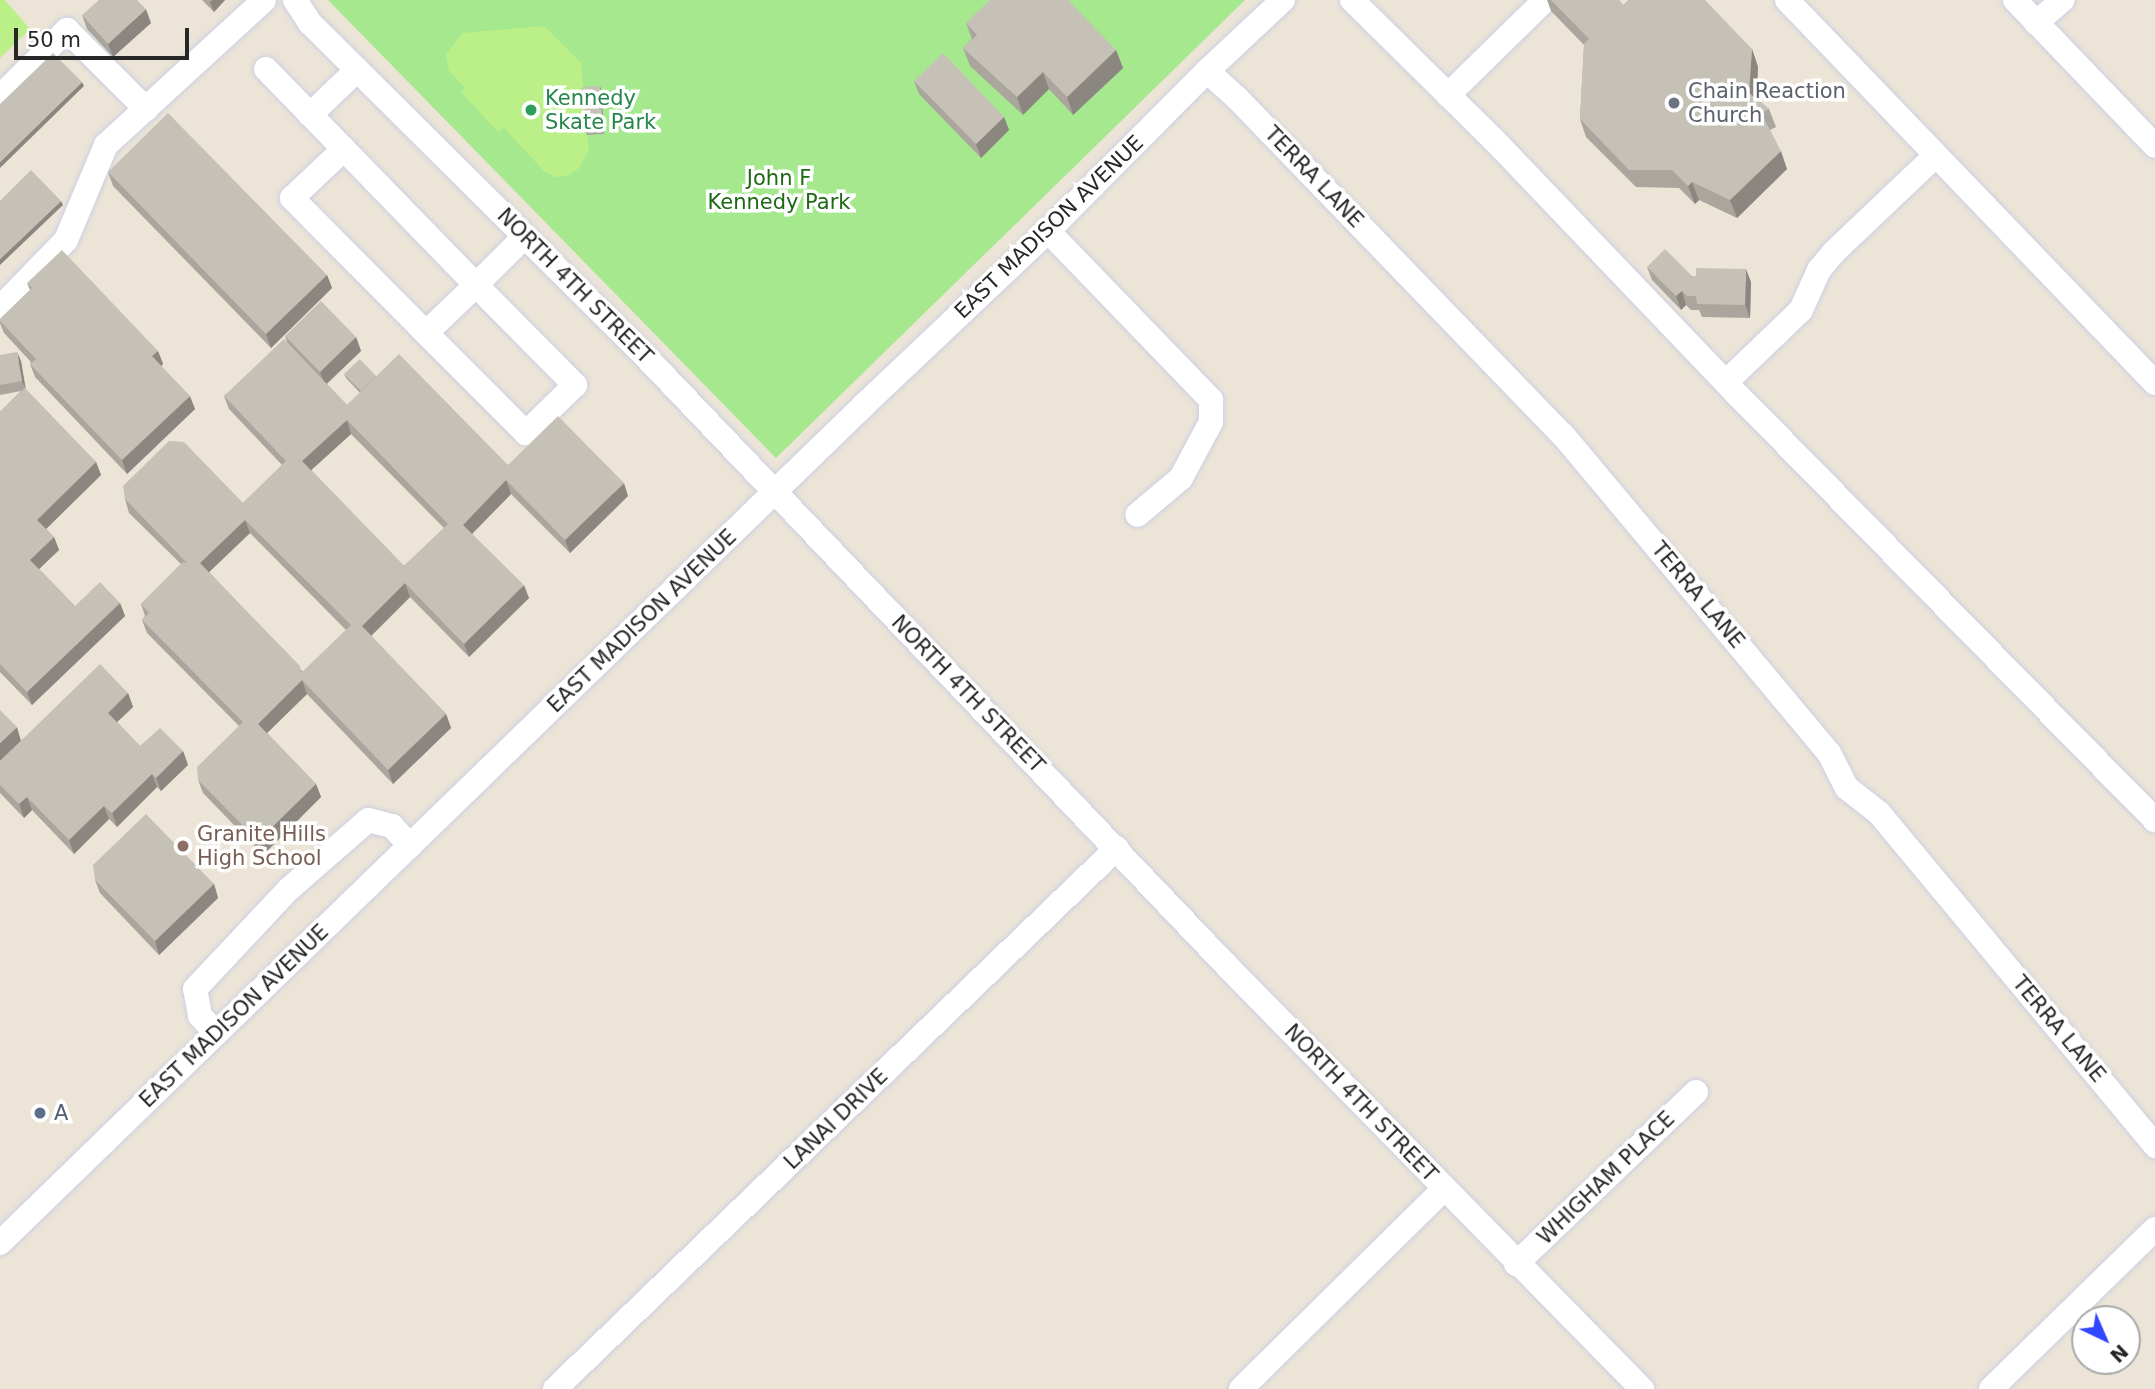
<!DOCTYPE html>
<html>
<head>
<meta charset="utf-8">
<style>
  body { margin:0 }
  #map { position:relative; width:2155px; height:1389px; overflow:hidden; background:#ece4d7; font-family:"DejaVu Sans",sans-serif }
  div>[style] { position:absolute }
  .green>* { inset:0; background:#a5e88e }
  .pitch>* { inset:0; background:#bbf088 }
  .roads { filter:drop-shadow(0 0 2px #cccfe2) drop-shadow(0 0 2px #cccfe2) }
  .minor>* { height:24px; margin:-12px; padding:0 12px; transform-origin:12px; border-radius:12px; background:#fff }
  .wall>* { inset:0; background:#aaa69d }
  .shaded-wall>* { inset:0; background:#8b8780 }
  .building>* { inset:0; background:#c6c1b7 }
  .dots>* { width:19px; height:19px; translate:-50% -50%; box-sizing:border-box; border:4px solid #fff; border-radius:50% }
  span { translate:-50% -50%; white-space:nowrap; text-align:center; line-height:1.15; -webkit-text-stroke:7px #fff; paint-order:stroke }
  .worship-label { font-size:21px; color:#5b616d }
  .left { translate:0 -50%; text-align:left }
  .leisure-label { font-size:21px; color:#27864d }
  .street-label { font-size:21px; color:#272727 }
  .park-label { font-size:21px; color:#1e6913 }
  .education-label { font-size:21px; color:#785e54 }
  .service-label { font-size:21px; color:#4e5e75 }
  .north { position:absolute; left:2071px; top:1305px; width:70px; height:70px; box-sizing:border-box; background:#fff; border:2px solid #a9a9a9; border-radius:50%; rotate:136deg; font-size:19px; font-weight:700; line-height:28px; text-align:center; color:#272727 }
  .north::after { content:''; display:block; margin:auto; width:24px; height:32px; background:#3146ff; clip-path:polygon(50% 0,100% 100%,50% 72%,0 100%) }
  .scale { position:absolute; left:14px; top:28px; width:175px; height:32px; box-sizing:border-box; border:4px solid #272727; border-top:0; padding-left:9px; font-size:21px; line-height:24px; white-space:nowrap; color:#272727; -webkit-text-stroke:5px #fff; paint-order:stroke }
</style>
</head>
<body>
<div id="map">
  <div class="green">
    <div style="clip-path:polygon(328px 0,1245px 0,776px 458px)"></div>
  </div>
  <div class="pitch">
    <div style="clip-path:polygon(0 0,5px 0,30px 29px,0 58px)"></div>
    <div style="clip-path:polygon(544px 26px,581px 63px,589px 151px,579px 168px,569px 175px,555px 177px,544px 171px,504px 128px,498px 132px,461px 92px,465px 88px,449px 71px,446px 55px,462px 33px)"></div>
  </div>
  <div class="roads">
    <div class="minor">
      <div style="left:295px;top:0;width:27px;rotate:57deg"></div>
      <div style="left:310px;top:23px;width:477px;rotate:44.8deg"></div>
      <div style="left:648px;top:359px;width:839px;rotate:46.35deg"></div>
      <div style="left:1227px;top:966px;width:593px;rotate:45.55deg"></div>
      <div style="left:1352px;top:0;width:198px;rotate:44.6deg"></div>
      <div style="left:1493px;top:139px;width:346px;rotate:46.3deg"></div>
      <div style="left:1732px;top:389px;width:604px;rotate:45.54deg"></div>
      <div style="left:1787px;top:0;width:531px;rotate:46.14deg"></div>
      <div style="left:2015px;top:0;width:202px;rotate:46.2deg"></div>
      <div style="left:2036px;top:23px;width:35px;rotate:-41deg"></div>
      <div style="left:266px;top:69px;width:301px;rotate:45.8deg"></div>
      <div style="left:476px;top:285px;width:141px;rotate:45.3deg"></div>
      <div style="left:575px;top:385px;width:69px;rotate:135.6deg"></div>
      <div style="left:526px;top:433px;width:141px;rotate:-135deg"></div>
      <div style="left:426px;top:333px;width:69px;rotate:-43.8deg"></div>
      <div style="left:476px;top:285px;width:69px;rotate:-45deg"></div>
      <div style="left:1207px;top:71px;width:40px;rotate:42deg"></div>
      <div style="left:1237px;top:98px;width:469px;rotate:46deg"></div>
      <div style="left:1563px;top:435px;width:415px;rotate:50.1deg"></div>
      <div style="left:1829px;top:753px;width:39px;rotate:63deg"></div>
      <div style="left:1847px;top:788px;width:41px;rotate:38deg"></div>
      <div style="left:1879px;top:813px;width:433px;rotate:50.3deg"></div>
      <div style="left:1448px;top:95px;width:136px;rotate:-44.4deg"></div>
      <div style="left:0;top:97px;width:95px;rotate:-45deg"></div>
      <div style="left:67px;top:30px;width:112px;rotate:45deg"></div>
      <div style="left:310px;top:115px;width:65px;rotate:-43.8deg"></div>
      <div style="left:344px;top:149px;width:71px;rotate:136.7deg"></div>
      <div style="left:292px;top:198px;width:190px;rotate:45.2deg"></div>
      <div style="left:1048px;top:231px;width:235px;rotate:46deg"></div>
      <div style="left:1211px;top:400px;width:22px;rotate:90deg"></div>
      <div style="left:1211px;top:422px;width:64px;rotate:118.2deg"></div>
      <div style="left:1181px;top:478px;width:57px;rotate:139.9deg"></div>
      <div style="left:0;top:308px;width:95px;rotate:-45.9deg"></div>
      <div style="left:66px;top:240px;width:103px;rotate:-67.2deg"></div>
      <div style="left:106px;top:145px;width:214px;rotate:-42.5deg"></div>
      <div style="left:1726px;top:382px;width:104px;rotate:-43.8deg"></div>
      <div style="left:1801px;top:310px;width:44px;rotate:-65.8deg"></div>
      <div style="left:1819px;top:270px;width:23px;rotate:-50deg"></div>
      <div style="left:1834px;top:252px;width:139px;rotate:-43.5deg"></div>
      <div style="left:216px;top:1033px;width:23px;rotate:-133deg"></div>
      <div style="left:200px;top:1016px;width:27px;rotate:-100deg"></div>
      <div style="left:195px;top:989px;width:137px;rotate:-46.8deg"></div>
      <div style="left:289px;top:889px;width:105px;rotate:-41.1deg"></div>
      <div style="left:368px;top:820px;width:25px;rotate:14deg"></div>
      <div style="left:392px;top:826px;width:27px;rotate:48deg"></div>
      <div style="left:0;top:1243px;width:1204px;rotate:-44.12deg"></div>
      <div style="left:864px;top:405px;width:253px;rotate:-43.4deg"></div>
      <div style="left:1048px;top:231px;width:226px;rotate:-45.2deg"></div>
      <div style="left:1207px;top:71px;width:104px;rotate:-43.1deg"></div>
      <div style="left:1516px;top:1264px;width:249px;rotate:-43.7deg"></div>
      <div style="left:555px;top:1389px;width:780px;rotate:-43.91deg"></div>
      <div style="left:1241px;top:1389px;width:286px;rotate:-44.6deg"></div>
      <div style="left:1991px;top:1389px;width:229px;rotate:-44.3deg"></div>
    </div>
  </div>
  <div class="wall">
    <div style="clip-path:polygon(202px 0,225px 0,214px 12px)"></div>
    <div style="clip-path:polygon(1547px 0,1619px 0,1623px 5px,1752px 49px,1758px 67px,1756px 98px,1769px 109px,1776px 127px,1770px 130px,1787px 169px,1737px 218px,1699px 200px,1695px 204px,1679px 188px,1636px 187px,1586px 137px,1580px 119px,1584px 45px,1551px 11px)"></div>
    <div style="clip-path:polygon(82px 15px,151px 23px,113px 57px,87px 29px)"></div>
    <div style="clip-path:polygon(966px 23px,1116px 50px,1123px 68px,1073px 115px,1049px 89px,1023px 115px,970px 66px,963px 48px,972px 39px)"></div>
    <div style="clip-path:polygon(914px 81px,1004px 117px,1009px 130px,981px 158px,919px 94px)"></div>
    <div style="clip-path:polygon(600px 86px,601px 90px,604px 134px,587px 135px,585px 130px)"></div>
    <div style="clip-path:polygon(108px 172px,327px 275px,332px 288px,271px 348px,113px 186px)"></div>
    <div style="clip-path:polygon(1647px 267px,1692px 276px,1751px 282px,1750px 318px,1702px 317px,1699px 310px,1691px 310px,1686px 305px,1681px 310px,1652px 280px)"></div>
    <div style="clip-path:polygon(27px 283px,158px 351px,163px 364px,161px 366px,195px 409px,127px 474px,35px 377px,30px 364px,31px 362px,4px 333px,0 323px,0 319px,30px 290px)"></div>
    <div style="clip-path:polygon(evenodd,285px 336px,356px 337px,361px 351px,327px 384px,347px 405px,360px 393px,346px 378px,344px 374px,376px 376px,508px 465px,628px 496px,570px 553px,511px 494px,472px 534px,529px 598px,469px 657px,410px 597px,371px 636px,446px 714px,451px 728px,393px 784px,307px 694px,267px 733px,316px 784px,321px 797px,263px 855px,203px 793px,198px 780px,239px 726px,147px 633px,142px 620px,145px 616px,141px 604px,181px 564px,129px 513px,125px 499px,243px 503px,282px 465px,229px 409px,224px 396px,287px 342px,285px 336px,351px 434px,444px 528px,404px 566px,311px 470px,351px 434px,285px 336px,250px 533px,346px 630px,303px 672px,209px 572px,250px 533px)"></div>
    <div style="clip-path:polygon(0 355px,21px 361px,25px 389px,96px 462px,101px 475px,46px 529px,54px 537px,59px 550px,39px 569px,75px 606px,120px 603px,125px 616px,32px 705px,0 672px,0 412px,21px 391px,0 395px)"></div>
    <div style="clip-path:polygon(128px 693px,133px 707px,117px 722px,140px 746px,183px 751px,188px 765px,161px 791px,157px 787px,117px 827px,109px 819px,74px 854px,32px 810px,24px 818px,0 793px,0 761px,21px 740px)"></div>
    <div style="clip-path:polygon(95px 880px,214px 884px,218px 898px,159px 955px,100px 893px)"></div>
  </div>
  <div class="shaded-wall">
    <div style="clip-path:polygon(213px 0,225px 0,214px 12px,210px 2px)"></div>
    <div style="clip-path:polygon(146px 9px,151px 23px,113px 57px,108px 44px)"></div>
    <div style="clip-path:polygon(1752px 49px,1758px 67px,1756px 110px,1749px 93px)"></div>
    <div style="clip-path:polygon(1116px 50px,1123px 68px,1073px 115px,1067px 97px)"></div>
    <div style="clip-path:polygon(1043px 72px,1049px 89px,1023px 115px,1017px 97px)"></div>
    <div style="clip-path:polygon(82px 82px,84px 86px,0 168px,0 162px)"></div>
    <div style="clip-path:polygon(600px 86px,601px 90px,604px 134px,603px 129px)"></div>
    <div style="clip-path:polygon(1004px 117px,1009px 130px,981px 158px,976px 144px)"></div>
    <div style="clip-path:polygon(1781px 151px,1787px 169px,1737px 218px,1730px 200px)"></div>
    <div style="clip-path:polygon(1692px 182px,1699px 200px,1695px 204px,1688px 186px)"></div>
    <div style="clip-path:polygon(61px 201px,63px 205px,0 265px,0 259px)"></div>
    <div style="clip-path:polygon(1746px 269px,1751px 282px,1750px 318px,1745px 305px)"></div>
    <div style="clip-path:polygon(327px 275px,332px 288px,271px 348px,266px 334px)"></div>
    <div style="clip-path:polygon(1682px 291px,1686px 305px,1681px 310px,1676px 296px)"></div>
    <div style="clip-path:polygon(356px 337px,361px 351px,325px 385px,320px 372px)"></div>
    <div style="clip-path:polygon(158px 351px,163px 364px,157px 370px,152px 356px)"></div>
    <div style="clip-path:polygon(17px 352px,21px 361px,26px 390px,22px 381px)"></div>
    <div style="clip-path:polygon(190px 396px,195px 409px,127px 474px,122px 460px)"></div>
    <div style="clip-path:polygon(347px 420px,351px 434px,307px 474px,302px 461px)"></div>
    <div style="clip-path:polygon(96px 462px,101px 475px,42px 533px,37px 520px)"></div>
    <div style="clip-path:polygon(506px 480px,511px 494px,468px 538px,463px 525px)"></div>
    <div style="clip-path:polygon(624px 483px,628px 496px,570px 553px,565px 540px)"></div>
    <div style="clip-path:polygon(245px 520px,250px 533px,205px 576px,200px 563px)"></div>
    <div style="clip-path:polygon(54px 537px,59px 550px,35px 573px,30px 560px)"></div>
    <div style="clip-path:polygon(405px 583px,410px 597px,367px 640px,362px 626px)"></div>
    <div style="clip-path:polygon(524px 585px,529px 598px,469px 657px,464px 644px)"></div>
    <div style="clip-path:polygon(120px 603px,125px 616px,32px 705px,27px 692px)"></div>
    <div style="clip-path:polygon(302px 680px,307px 694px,263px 737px,258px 724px)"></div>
    <div style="clip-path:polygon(128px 693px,133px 707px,113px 726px,108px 713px)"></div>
    <div style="clip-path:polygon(446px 714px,451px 728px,393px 784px,388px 770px)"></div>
    <div style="clip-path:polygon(17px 727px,21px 741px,0 761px,0 743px)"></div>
    <div style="clip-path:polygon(183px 751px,188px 765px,161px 791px,156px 778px)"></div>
    <div style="clip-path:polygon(152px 774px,157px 787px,117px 827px,112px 813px)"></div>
    <div style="clip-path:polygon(316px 784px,321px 797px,263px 855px,258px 841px)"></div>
    <div style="clip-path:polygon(27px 797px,32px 810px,24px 818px,19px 804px)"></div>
    <div style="clip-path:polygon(104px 806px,109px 819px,74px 854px,69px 840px)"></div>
    <div style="clip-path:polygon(214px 884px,218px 898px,159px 955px,155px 941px)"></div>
  </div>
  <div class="building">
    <div style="clip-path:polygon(99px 0,137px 0,146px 9px,108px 44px,82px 15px)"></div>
    <div style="clip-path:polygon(990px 0,1068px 0,1116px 50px,1067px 97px,1043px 72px,1017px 97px,963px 48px,977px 35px,966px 23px)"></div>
    <div style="clip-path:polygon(1551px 0,1619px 0,1623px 5px,1628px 0,1705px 0,1752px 49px,1749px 93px,1769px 109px,1761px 113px,1781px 151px,1730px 200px,1692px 182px,1688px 186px,1672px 170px,1629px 170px,1580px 119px,1584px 44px,1589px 39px)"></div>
    <div style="clip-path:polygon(53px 53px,82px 82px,0 162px,0 104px)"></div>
    <div style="clip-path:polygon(943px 53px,1004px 117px,976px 144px,914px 81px)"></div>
    <div style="clip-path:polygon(600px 86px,603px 129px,585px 130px,582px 87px)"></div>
    <div style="clip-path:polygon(168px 113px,327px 275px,266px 334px,108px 172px)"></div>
    <div style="clip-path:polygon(31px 170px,61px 201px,0 259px,0 201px)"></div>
    <div style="clip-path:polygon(1665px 249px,1692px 276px,1696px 276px,1696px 268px,1746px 269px,1745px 305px,1697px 304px,1696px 296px,1687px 296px,1682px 291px,1676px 296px,1647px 267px)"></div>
    <div style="clip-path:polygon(62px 250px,158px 351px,152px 356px,190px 396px,122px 460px,30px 364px,36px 359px,0 321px,0 319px,32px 288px,27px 283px)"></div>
    <div style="clip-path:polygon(321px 301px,356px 337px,320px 372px,285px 336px)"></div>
    <div style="clip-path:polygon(evenodd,284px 339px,347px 405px,399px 354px,508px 465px,558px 416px,624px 483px,565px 540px,506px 480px,463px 525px,524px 585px,464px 644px,405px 583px,362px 626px,446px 714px,388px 770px,302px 680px,258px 724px,316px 784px,258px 841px,198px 780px,197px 767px,243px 722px,142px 620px,149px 613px,141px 604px,183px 562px,187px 563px,125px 499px,123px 486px,169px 441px,184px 442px,243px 503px,286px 461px,224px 396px,284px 339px,347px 420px,448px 524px,404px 566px,302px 461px,347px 420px,284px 339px,245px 520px,351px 625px,301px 673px,300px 666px,200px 563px,245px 520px)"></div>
    <div style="clip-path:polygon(17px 352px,22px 381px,0 385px,0 355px)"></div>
    <div style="clip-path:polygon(360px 359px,376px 376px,361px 391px,344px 374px)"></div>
    <div style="clip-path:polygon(25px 388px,96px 462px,37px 520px,54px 537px,30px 560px,75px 606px,100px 582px,120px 603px,27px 692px,0 664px,0 412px)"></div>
    <div style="clip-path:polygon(100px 664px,128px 693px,108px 713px,140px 746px,160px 728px,183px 751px,156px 778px,152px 774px,112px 813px,104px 806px,69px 840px,27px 797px,19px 804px,0 785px,0 761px)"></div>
    <div style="clip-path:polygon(0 710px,17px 727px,0 743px)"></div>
    <div style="clip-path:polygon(146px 814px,214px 884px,155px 941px,95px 880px,93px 865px)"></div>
  </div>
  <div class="dots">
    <div style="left:1674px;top:103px;background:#6b7280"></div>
    <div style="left:531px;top:110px;background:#2e9e5b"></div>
    <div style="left:183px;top:846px;background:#8d6e63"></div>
    <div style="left:40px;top:1113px;background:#5c6f8a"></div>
  </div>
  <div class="worship-label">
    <span class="left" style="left:1688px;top:103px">Chain Reaction<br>Church</span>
  </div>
  <div class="leisure-label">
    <span class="left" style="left:545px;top:110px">Kennedy<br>Skate Park</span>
  </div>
  <div class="street-label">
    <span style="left:1314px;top:177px;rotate:46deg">TERRA LANE</span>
    <span style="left:1049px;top:227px;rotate:-44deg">EAST MADISON AVENUE</span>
    <span style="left:575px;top:286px;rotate:45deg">NORTH 4TH STREET</span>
    <span style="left:1698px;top:595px;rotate:50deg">TERRA LANE</span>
    <span style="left:642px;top:621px;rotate:-44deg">EAST MADISON AVENUE</span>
    <span style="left:968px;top:694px;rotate:46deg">NORTH 4TH STREET</span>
    <span style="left:234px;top:1016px;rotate:-44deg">EAST MADISON AVENUE</span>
    <span style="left:2059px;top:1029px;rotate:50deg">TERRA LANE</span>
    <span style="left:1361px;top:1103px;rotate:46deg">NORTH 4TH STREET</span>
    <span style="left:836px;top:1119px;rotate:-44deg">LANAI DRIVE</span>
    <span style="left:1606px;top:1178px;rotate:-44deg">WHIGHAM PLACE</span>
  </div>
  <div class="park-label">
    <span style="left:779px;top:190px">John F<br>Kennedy Park</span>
  </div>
  <div class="education-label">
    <span class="left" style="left:197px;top:846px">Granite Hills<br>High School</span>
  </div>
  <div class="service-label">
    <span class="left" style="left:54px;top:1113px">A</span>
  </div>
  <div class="north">N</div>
  <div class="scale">50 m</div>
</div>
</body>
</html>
